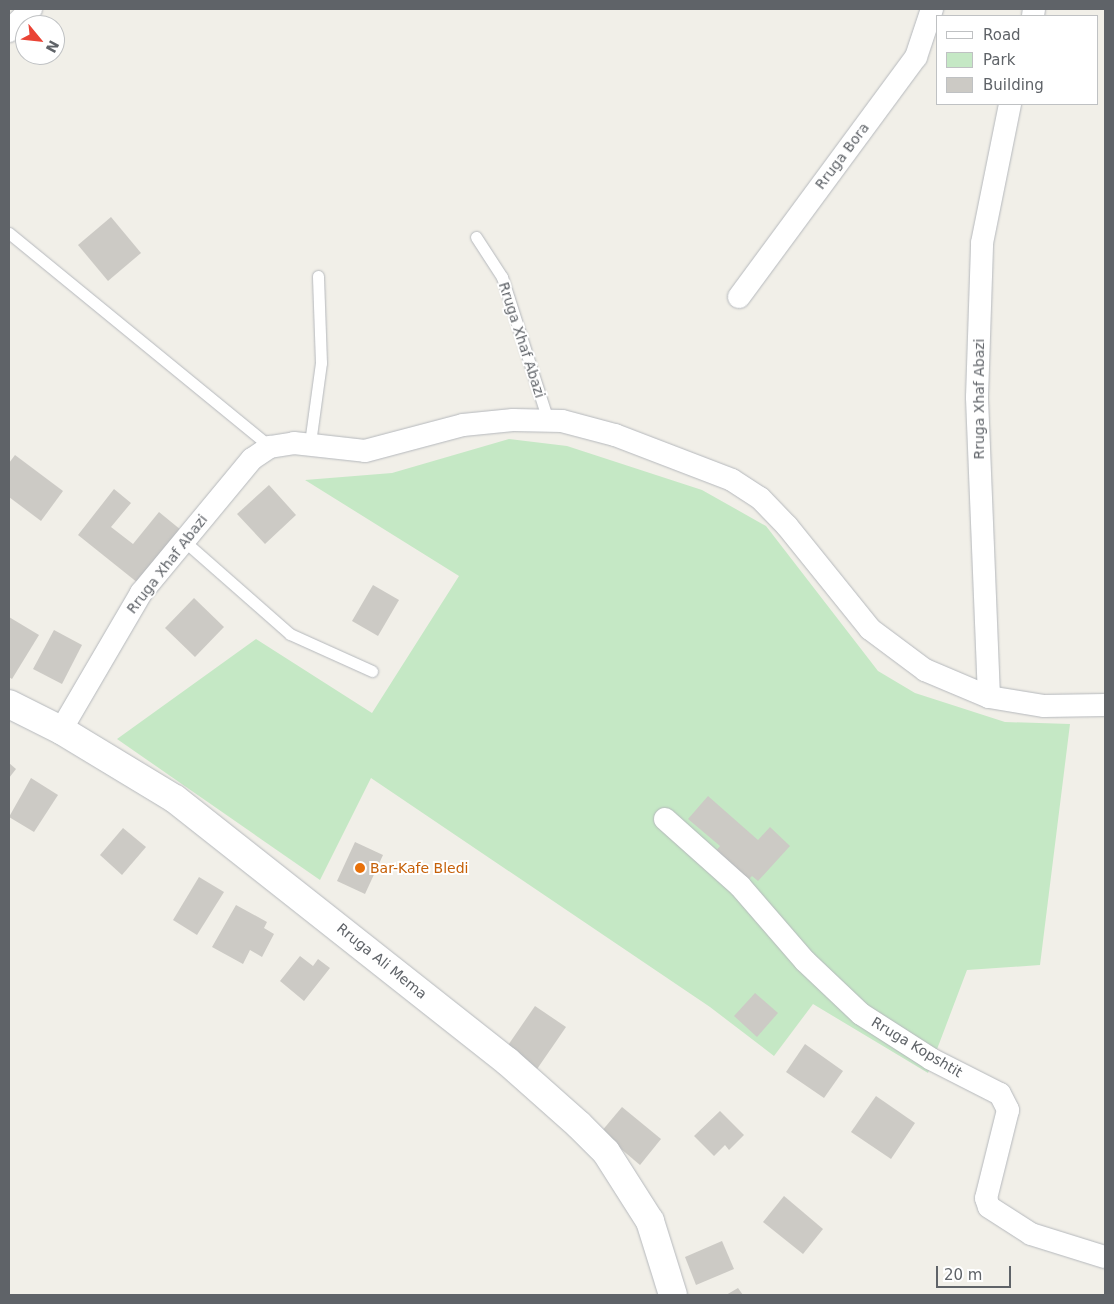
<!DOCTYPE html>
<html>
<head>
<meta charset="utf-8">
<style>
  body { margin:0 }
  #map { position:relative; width:1114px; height:1304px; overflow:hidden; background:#f1efe8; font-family:"DejaVu Sans",sans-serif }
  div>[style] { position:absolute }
  .green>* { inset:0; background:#c5e8c5 }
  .building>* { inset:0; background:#cccac5 }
  .roads { filter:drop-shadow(0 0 1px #b5b8bc) drop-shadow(0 0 1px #b5b8bc) }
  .service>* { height:11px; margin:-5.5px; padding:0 5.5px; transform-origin:5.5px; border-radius:5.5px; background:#fff }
  .minor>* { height:22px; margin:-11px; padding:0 11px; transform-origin:11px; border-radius:11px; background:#fff }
  .tertiary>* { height:28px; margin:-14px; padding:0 14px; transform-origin:14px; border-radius:14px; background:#fff }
  .dots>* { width:14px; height:14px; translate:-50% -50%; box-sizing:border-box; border:2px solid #fff; border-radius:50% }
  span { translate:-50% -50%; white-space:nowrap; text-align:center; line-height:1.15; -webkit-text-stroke:4px #fff; paint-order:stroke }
  .street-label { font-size:14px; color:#5f6368 }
  .food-label { font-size:14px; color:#c56008 }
  .left { translate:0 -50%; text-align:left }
  .frame { position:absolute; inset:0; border:10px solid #5f6368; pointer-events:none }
  .legend { position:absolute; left:936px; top:15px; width:162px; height:90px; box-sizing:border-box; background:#fff; border:1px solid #bfc1c3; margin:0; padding:6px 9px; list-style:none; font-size:15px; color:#5f6368 }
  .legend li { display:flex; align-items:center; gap:10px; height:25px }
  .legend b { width:25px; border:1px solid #bfc1c3 }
  .north { position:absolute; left:15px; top:15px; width:50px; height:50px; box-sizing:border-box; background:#fff; border:1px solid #bfc1c3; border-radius:50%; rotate:118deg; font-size:14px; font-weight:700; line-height:20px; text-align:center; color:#5f6368 }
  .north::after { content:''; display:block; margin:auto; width:18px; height:22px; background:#ea4335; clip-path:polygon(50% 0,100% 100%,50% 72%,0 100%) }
  .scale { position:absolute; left:936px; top:1266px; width:75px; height:22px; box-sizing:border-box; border:2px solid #5f6368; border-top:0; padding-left:6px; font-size:15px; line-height:18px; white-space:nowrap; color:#5f6368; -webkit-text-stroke:4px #fff; paint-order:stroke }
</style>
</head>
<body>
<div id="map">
  <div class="green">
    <div style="clip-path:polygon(509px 439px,567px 446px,702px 490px,766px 526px,878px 671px,915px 693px,1005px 722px,1070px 724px,1040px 965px,967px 970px,928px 1073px,813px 1004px,774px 1056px,710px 1007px,371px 778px,320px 880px,117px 739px,256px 639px,372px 713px,459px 576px,305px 480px,392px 473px)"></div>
  </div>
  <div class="building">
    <div style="clip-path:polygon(111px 217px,141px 253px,108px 281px,78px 245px)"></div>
    <div style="clip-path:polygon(15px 455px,63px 491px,41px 521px,9px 497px,9px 463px)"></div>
    <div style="clip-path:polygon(269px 485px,296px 515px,265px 544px,237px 514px)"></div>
    <div style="clip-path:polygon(114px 489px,131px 503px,111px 527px,133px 544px,159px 512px,181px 530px,138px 583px,78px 535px)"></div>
    <div style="clip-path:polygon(373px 585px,399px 600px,378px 636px,352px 621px)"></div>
    <div style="clip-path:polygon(194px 598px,224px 627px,195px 657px,165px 628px)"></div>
    <div style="clip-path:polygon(9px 617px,39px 635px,12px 679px,9px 677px)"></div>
    <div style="clip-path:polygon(54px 630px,82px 645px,62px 684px,33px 669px)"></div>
    <div style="clip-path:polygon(9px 763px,16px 769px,9px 778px)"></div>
    <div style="clip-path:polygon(31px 778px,58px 795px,34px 832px,9px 817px)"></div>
    <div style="clip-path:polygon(708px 796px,758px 840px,770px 827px,790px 846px,758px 881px,752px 876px,747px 881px,715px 852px,720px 846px,688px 819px)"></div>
    <div style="clip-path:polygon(123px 828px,146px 847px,122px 875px,100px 855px)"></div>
    <div style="clip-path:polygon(355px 842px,383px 855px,365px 894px,337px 881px)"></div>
    <div style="clip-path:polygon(199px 877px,224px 892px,197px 935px,173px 920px)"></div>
    <div style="clip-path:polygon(236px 905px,267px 922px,264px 928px,274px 934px,262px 957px,250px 950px,243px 964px,212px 947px)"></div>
    <div style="clip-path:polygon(300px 956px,313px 966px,318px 959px,330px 968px,304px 1001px,280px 981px)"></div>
    <div style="clip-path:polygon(755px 993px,778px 1013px,757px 1037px,734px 1016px)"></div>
    <div style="clip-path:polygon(535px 1006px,566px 1027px,535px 1072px,504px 1051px)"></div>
    <div style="clip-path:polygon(805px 1044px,843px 1071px,824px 1098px,786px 1072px)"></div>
    <div style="clip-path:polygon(876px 1096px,915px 1123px,891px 1159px,851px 1132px)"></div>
    <div style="clip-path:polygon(622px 1107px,661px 1139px,640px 1165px,601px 1132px)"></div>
    <div style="clip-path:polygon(720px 1111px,744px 1135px,729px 1150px,725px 1145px,714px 1156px,694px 1136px)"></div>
    <div style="clip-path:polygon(784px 1196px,823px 1229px,803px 1254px,763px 1222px)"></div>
    <div style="clip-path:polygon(722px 1241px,734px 1269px,696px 1285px,685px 1257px)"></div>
    <div style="clip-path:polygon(738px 1288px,743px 1295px,726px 1295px)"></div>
  </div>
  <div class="roads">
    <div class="service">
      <div style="left:9px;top:233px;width:338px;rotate:39.3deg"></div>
      <div style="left:476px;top:237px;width:48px;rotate:57deg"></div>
      <div style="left:502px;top:277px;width:150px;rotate:72.2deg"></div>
      <div style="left:310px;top:443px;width:81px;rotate:-82.2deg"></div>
      <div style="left:321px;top:363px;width:87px;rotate:-92deg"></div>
      <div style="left:183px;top:540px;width:142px;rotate:41.3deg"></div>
      <div style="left:290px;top:634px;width:90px;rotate:24.3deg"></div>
    </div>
    <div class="minor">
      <div style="left:1033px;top:16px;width:7px;rotate:-82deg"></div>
      <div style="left:9px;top:31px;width:31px;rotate:-45deg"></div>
      <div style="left:739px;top:297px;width:298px;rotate:-53.6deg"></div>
      <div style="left:916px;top:57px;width:51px;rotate:-71.6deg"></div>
      <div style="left:989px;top:697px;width:300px;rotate:-92.3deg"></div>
      <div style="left:977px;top:397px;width:154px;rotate:-88.1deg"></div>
      <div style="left:982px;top:243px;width:142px;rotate:-78.6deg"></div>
      <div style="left:61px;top:730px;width:159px;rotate:-59.7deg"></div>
      <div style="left:141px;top:593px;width:174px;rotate:-50.4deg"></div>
      <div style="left:252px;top:459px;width:22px;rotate:-34deg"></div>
      <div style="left:270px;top:447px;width:24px;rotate:-9deg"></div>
      <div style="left:294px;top:443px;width:71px;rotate:6.4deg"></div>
      <div style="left:365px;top:451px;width:101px;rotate:-14.9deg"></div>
      <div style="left:463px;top:425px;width:50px;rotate:-5.7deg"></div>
      <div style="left:513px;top:420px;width:49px;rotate:1.2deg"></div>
      <div style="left:562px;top:421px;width:55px;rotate:14.8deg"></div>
      <div style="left:615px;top:435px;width:125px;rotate:21deg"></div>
      <div style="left:732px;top:480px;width:33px;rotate:33deg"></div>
      <div style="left:760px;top:498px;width:39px;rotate:46deg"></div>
      <div style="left:787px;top:526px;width:132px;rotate:51.1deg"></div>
      <div style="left:870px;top:629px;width:69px;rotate:36.7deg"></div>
      <div style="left:925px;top:670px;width:69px;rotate:22.9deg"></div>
      <div style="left:989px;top:697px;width:56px;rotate:9.3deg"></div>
      <div style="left:1044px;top:706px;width:61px;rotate:-0.9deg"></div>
      <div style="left:665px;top:819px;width:101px;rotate:41.8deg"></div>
      <div style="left:740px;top:886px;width:99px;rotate:49.1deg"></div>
      <div style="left:805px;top:961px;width:77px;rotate:43.4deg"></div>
      <div style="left:861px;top:1014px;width:83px;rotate:32.7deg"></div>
      <div style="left:931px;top:1059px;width:77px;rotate:26.9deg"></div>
      <div style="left:1000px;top:1094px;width:18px;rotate:63deg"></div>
      <div style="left:1008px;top:1110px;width:91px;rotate:104deg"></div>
      <div style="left:986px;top:1198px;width:9px;rotate:72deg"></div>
      <div style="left:989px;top:1207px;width:50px;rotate:32.7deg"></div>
      <div style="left:1031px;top:1234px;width:77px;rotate:17.3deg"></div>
    </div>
    <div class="tertiary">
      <div style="left:9px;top:704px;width:58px;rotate:26.6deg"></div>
      <div style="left:61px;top:730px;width:133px;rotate:31.2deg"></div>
      <div style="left:175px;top:799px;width:423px;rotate:38.3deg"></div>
      <div style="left:507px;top:1061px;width:96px;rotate:41.6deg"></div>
      <div style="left:579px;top:1125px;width:38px;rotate:45deg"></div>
      <div style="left:606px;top:1152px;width:82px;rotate:57.5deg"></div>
      <div style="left:650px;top:1221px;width:77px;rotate:72.7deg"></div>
    </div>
  </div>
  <div class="dots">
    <div style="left:360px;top:868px;background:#e8710a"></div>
  </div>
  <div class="street-label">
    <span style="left:842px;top:156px;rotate:-53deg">Rruga Bora</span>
    <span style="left:522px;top:340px;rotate:72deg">Rruga Xhaf Abazi</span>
    <span style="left:979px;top:399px;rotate:-90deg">Rruga Xhaf Abazi</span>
    <span style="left:167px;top:564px;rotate:-52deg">Rruga Xhaf Abazi</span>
    <span style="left:382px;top:961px;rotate:39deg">Rruga Ali Mema</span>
    <span style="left:917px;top:1047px;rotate:31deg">Rruga Kopshtit</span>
  </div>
  <div class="food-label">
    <span class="left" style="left:370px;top:868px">Bar-Kafe Bledi</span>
  </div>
  <div class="frame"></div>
  <ul class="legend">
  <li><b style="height:6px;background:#fff"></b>Road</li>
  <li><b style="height:14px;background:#c5e8c5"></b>Park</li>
  <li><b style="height:14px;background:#cccac5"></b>Building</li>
  </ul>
  <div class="north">N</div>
  <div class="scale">20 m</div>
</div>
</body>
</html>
